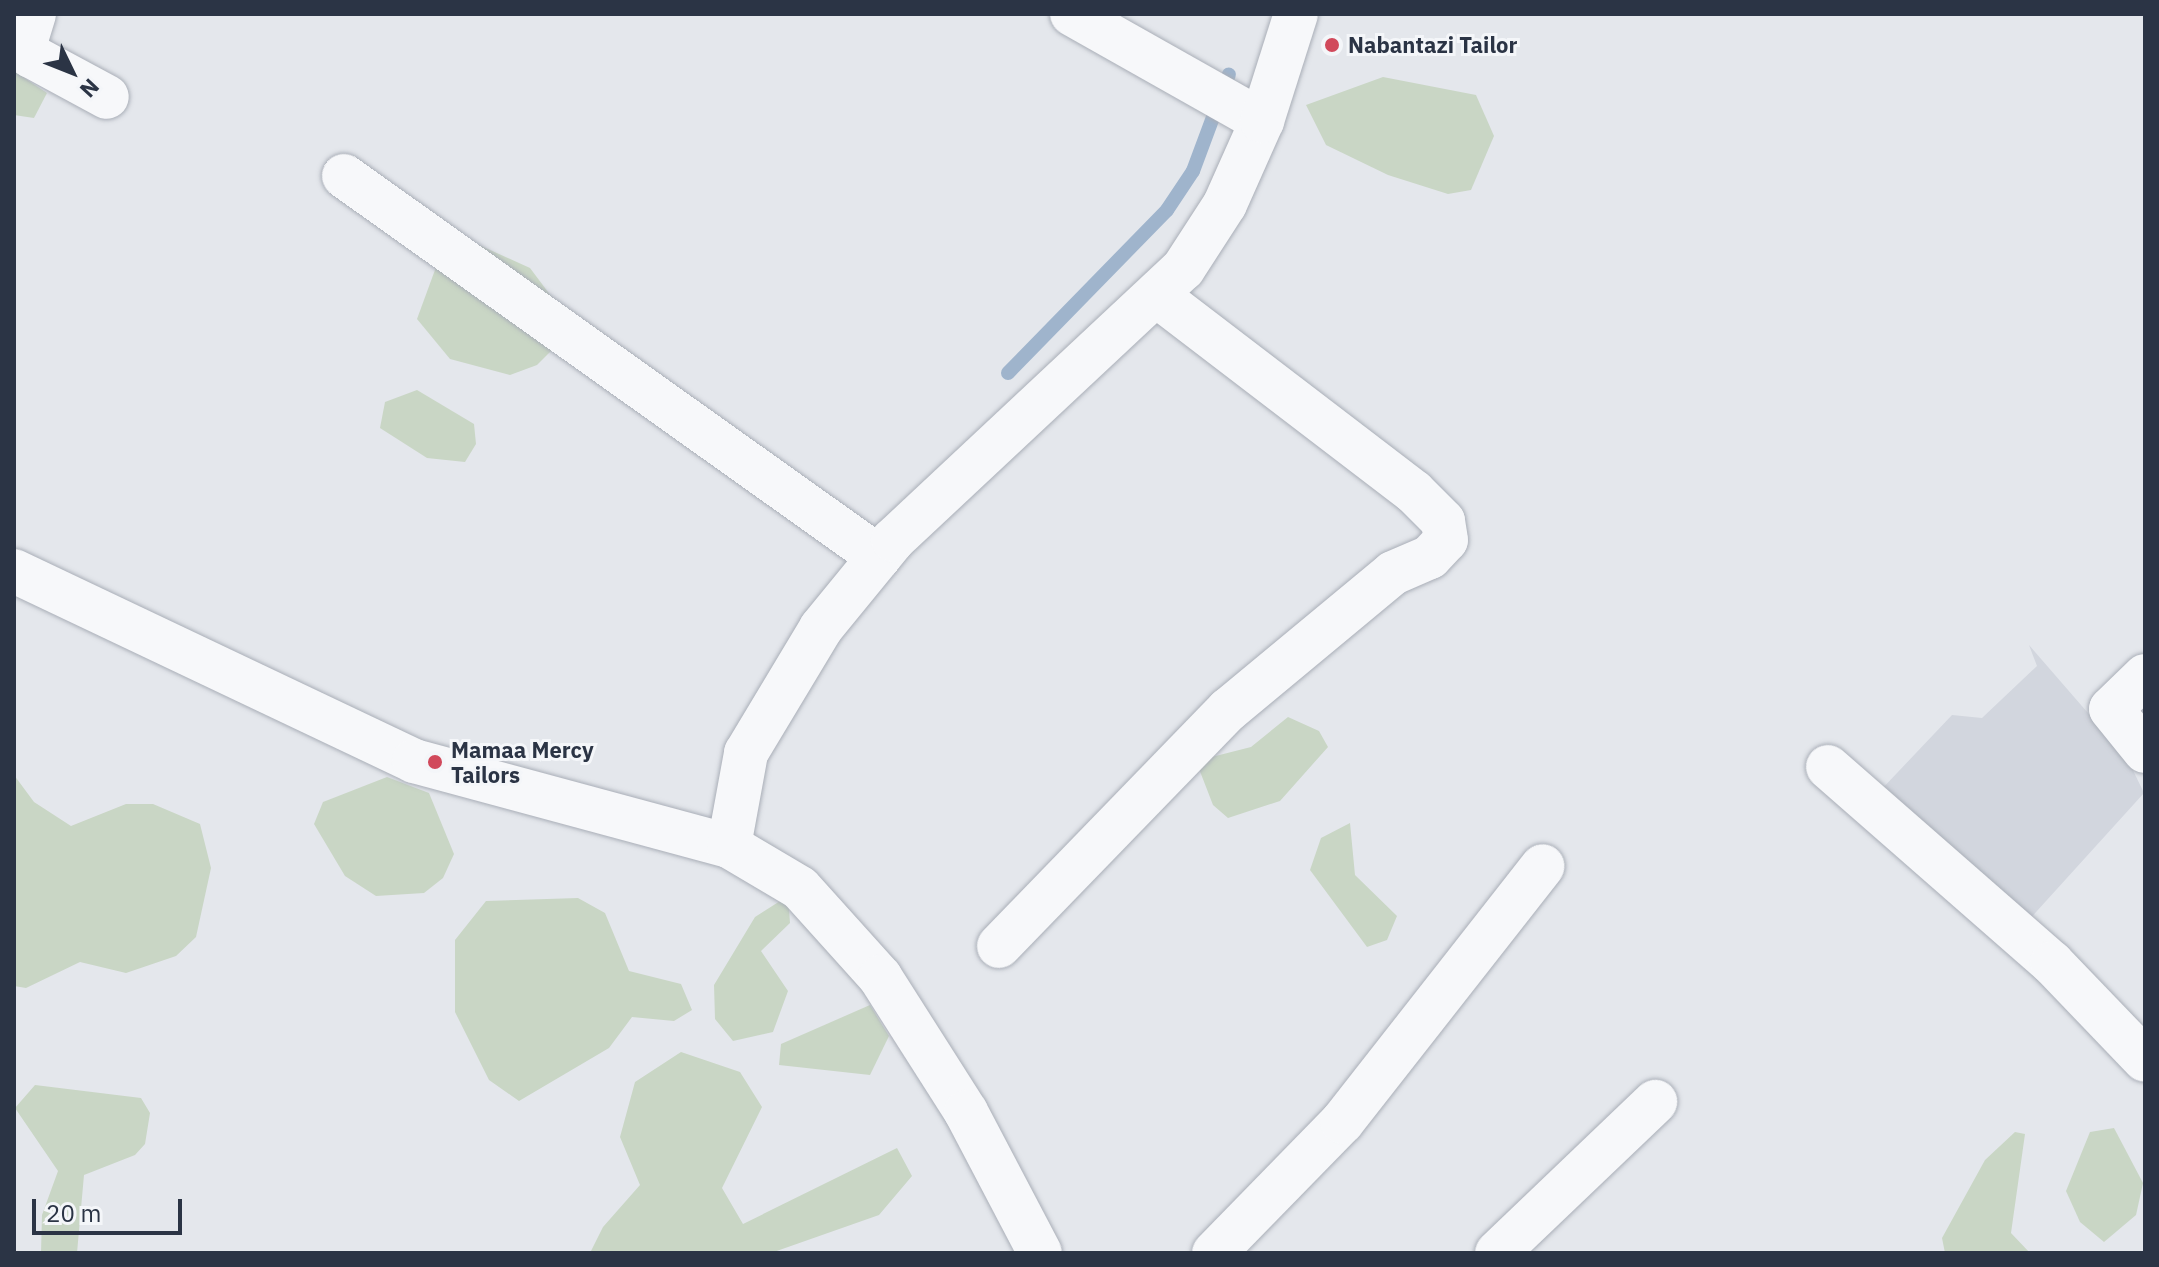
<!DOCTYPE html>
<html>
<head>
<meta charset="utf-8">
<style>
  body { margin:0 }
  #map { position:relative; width:2159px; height:1267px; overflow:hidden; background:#e4e7ec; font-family:"IBM Plex Sans",sans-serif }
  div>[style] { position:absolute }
  .built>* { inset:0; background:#d2d6de }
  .green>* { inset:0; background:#c9d6c5 }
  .stream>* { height:14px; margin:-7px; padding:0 7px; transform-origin:7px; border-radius:7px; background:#9fb4cc }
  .roads { filter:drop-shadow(0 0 2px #a9aeb7) drop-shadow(0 0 2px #a9aeb7) }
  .minor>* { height:44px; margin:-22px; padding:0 22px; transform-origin:22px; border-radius:22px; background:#f7f8fa }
  .dots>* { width:22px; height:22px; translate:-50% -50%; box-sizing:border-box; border:4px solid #f4f6f9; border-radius:50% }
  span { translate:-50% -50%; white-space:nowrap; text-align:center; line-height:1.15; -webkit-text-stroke:6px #f4f6f9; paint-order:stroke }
  .poi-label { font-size:22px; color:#2b3445; font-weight:700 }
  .left { translate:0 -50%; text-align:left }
  .frame { position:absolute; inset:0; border:16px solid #2b3445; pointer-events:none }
  .north { position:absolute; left:32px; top:32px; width:80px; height:80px; -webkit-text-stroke:6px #f4f6f9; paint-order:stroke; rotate:133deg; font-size:22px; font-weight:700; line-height:32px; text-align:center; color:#2b3445 }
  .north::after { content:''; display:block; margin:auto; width:28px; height:36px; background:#2b3445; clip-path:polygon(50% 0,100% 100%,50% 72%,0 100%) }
  .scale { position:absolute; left:32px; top:1199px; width:150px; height:36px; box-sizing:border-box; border:4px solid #2b3445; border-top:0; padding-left:10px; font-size:24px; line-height:28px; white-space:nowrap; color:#2b3445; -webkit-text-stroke:6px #f4f6f9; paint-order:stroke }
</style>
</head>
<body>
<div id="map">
  <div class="built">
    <div style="clip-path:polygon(2029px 645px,2127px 758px,2144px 793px,2028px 921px,1879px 792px,1952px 715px,1982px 718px,2037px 666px)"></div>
  </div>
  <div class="green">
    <div style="clip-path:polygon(14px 71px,47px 93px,34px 118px,14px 115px)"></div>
    <div style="clip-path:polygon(1383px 77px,1476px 95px,1494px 136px,1471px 190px,1448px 194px,1388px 175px,1326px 145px,1306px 105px)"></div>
    <div style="clip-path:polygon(468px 240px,530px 268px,560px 308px,556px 346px,537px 365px,510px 375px,450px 359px,417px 319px,439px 259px)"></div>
    <div style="clip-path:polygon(417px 390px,474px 424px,476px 444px,465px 462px,427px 458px,380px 428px,385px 402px)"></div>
    <div style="clip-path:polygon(1288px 717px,1319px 731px,1328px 747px,1280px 801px,1228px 818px,1213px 805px,1196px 761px,1251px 747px)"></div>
    <div style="clip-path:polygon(14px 775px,34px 802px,71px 826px,126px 804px,153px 804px,200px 824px,211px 868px,196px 937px,176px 956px,126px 973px,80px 962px,26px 988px,14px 986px)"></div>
    <div style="clip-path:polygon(387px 777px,429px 793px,454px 854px,443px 878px,424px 893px,376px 896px,345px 876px,314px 824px,323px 802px)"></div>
    <div style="clip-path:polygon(1350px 823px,1355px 875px,1397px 916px,1387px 940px,1367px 947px,1310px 870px,1321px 838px)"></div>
    <div style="clip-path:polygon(788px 896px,790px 923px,761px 951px,788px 991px,773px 1032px,733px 1041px,715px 1019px,714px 985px,755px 917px)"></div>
    <div style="clip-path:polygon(578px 898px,605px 913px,629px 971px,681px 984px,692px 1010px,674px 1021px,632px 1017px,609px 1048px,519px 1101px,489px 1080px,455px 1012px,455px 940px,486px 901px)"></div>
    <div style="clip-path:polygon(870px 1005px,889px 1036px,870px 1075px,779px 1065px,781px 1044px)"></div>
    <div style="clip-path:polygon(681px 1052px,740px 1072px,762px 1107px,722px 1188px,743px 1224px,897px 1148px,912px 1176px,879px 1215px,771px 1253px,590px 1253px,603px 1227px,640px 1185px,620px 1137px,635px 1082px)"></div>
    <div style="clip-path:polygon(35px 1085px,141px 1098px,150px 1113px,145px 1144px,135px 1155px,84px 1175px,77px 1253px,41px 1253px,42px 1215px,58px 1171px,15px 1108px)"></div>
    <div style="clip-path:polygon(2114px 1128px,2143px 1183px,2136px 1215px,2104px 1242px,2080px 1222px,2066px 1191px,2090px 1132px)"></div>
    <div style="clip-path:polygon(2015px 1132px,2025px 1134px,2011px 1233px,2030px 1253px,1945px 1253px,1942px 1238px,1985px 1160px)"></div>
  </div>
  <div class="stream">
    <div style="left:1008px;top:373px;width:228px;rotate:-45.7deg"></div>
    <div style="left:1167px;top:210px;width:47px;rotate:-56.3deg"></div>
    <div style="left:1193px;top:171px;width:103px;rotate:-69.6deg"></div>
  </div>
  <div class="roads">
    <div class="minor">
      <div style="left:34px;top:14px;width:28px;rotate:107deg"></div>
      <div style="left:26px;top:41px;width:16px;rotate:72deg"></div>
      <div style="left:31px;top:56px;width:86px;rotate:28.3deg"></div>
      <div style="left:1072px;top:14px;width:218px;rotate:29.4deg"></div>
      <div style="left:344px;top:176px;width:657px;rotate:35.46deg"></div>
      <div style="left:14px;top:571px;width:443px;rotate:25.4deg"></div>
      <div style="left:414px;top:761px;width:326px;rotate:15.1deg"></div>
      <div style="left:729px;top:846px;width:82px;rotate:30.6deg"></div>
      <div style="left:800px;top:888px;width:120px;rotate:48deg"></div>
      <div style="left:880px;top:977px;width:160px;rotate:57.5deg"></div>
      <div style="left:966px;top:1112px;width:159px;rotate:62.3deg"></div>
      <div style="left:2145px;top:676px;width:47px;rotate:135.9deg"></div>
      <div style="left:2111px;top:709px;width:54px;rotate:51deg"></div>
      <div style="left:1828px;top:767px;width:298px;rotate:41.2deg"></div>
      <div style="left:2052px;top:963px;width:134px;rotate:46.2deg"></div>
      <div style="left:729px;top:846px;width:95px;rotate:-79.6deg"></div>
      <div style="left:746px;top:753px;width:146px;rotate:-59deg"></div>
      <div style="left:821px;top:628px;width:114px;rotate:-50.7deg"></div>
      <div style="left:893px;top:540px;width:397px;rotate:-43.1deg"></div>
      <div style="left:1183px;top:269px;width:77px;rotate:-57.1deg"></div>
      <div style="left:1225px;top:204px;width:91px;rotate:-66deg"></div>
      <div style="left:1262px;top:121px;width:112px;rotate:-72.4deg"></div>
      <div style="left:999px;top:946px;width:329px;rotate:-45.9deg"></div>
      <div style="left:1228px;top:710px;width:214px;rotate:-39.7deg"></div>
      <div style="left:1393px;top:573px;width:40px;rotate:-23.4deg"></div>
      <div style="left:1430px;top:557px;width:23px;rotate:-47deg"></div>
      <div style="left:1446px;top:540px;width:19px;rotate:-99deg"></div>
      <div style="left:1443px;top:521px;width:41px;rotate:-135deg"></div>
      <div style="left:1414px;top:492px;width:321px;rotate:-142.6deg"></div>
      <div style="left:1214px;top:1253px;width:183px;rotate:-45.7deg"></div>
      <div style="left:1342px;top:1122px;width:325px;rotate:-51.9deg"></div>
      <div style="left:1497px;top:1253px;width:219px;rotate:-43.7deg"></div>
    </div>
  </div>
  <div class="dots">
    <div style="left:1332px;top:45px;background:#d1495b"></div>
    <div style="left:435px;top:762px;background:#d1495b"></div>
  </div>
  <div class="poi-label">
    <span class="left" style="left:1348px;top:45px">Nabantazi Tailor</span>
    <span class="left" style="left:451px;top:762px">Mamaa Mercy<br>Tailors</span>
  </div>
  <div class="frame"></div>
  <div class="north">N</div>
  <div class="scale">20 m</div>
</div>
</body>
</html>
